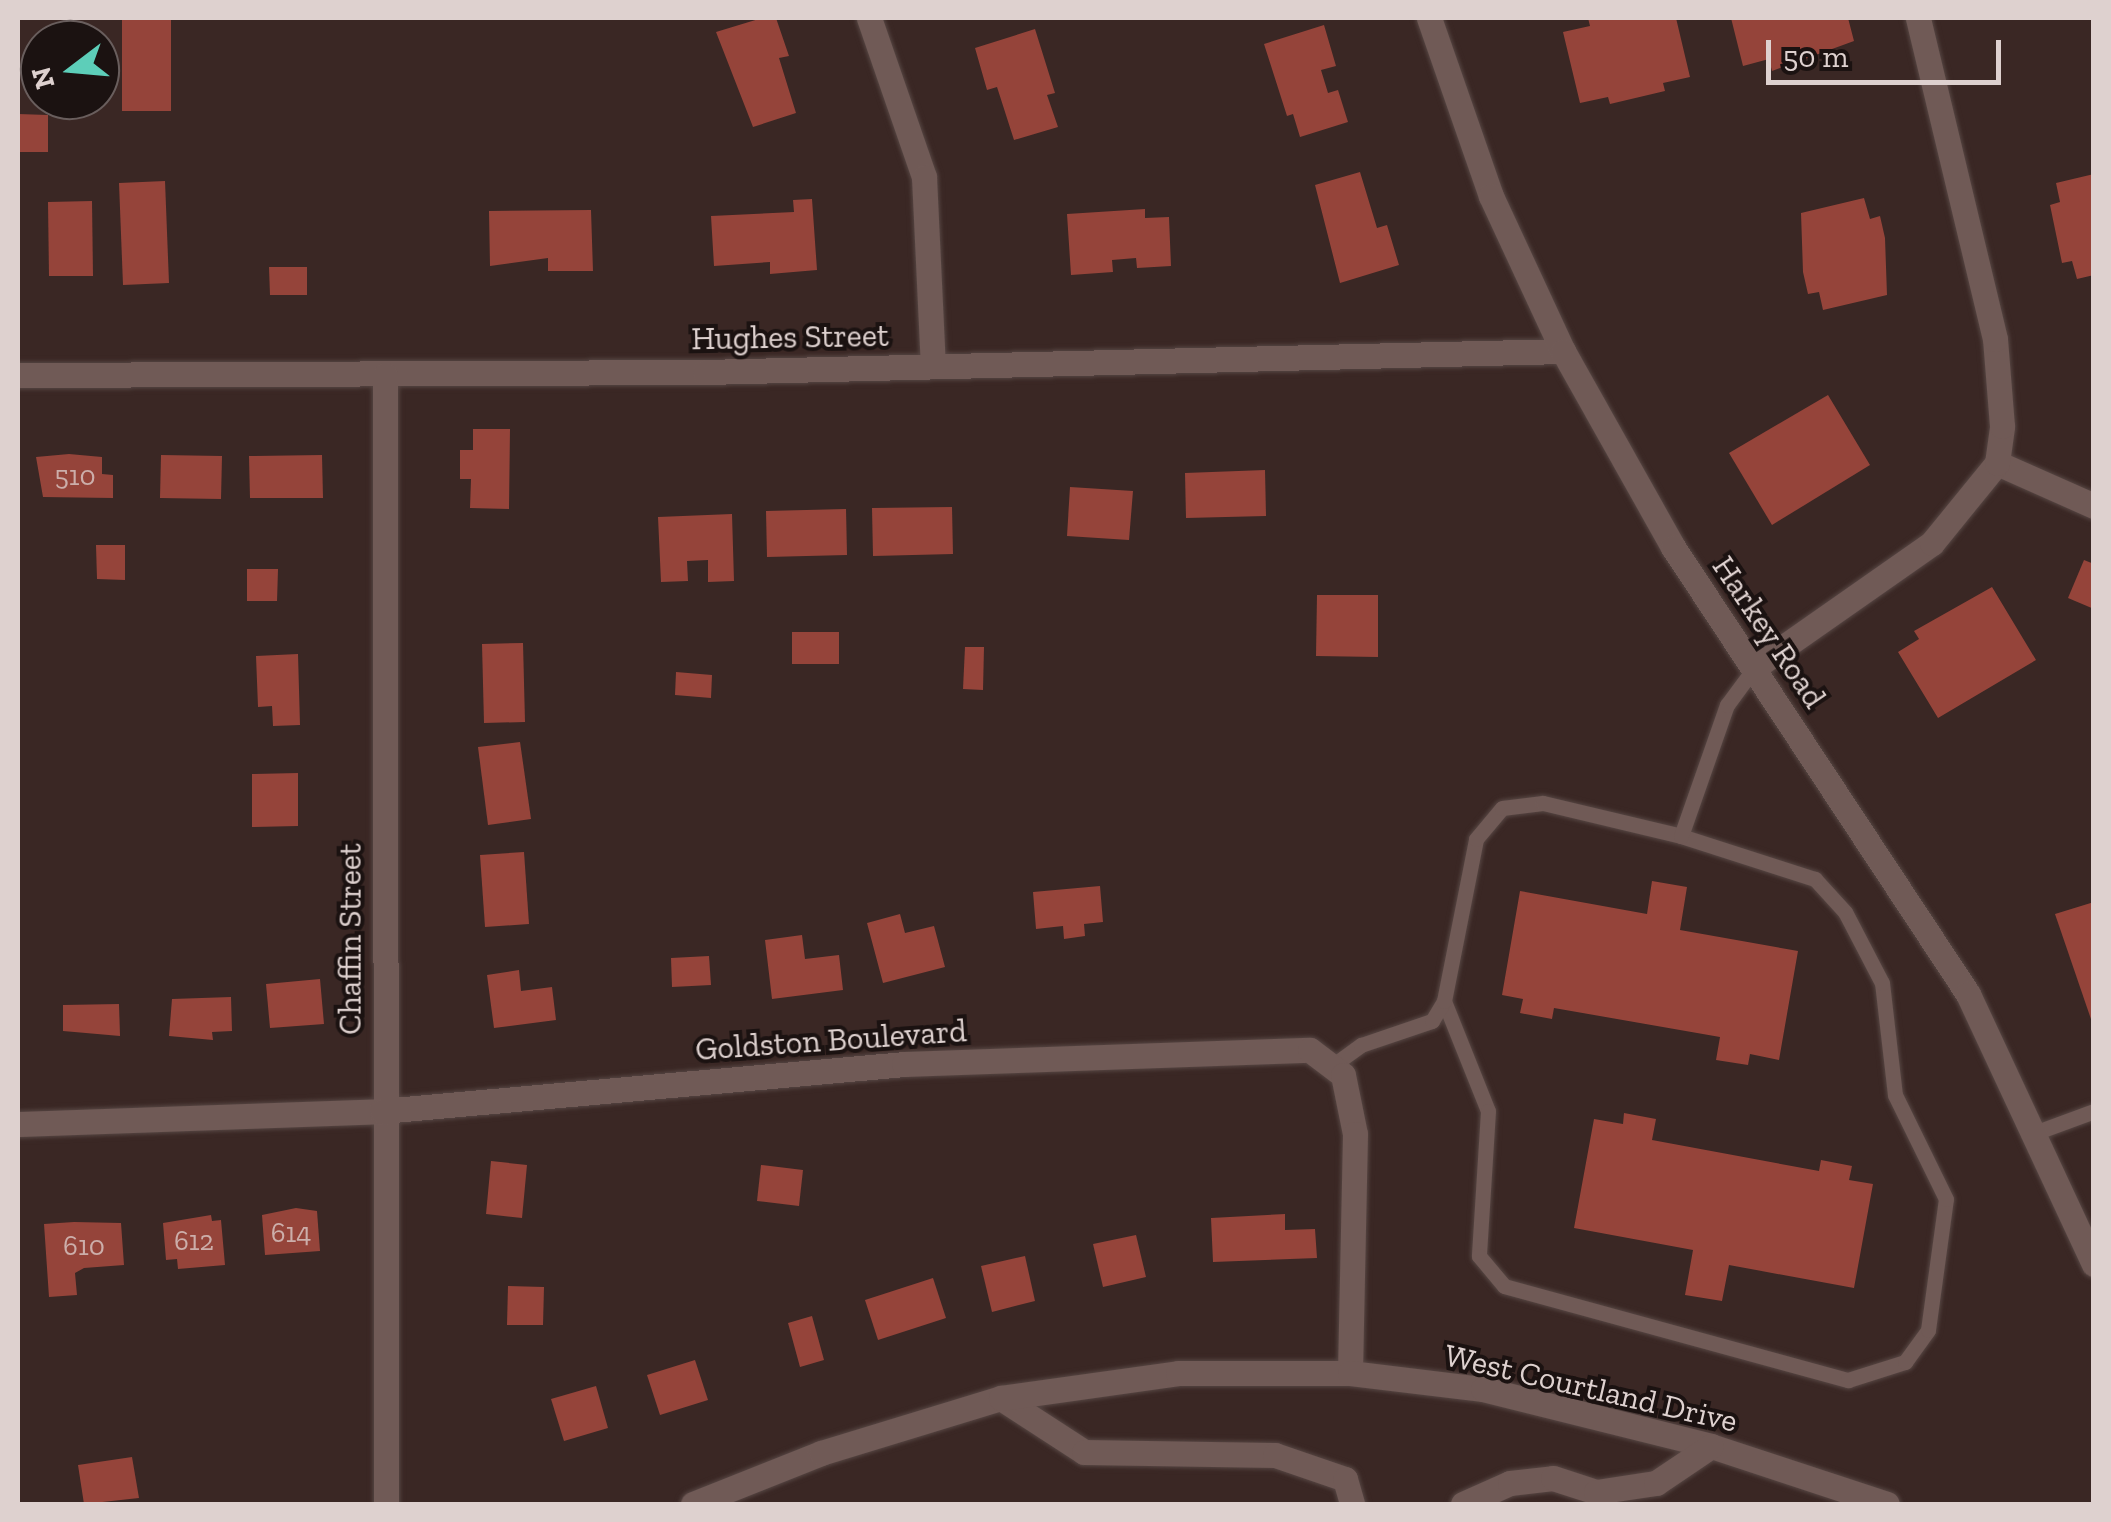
<!DOCTYPE html>
<html>
<head>
<meta charset="utf-8">
<style>
  body { margin:0 }
  #map { position:relative; width:2111px; height:1522px; overflow:hidden; background:#3a2724; font-family:"Zilla Slab",serif }
  div>[style] { position:absolute }
  .building>* { inset:0; background:#95443a }
  .roads { filter:drop-shadow(0 0 2px #564643) drop-shadow(0 0 2px #564643) }
  .service>* { height:15px; margin:-7.5px; padding:0 7.5px; transform-origin:7.5px; border-radius:7.5px; background:#705a56 }
  .minor>* { height:25px; margin:-12.5px; padding:0 12.5px; transform-origin:12.5px; border-radius:12.5px; background:#705a56 }
  .tertiary>* { height:25px; margin:-12.5px; padding:0 12.5px; transform-origin:12.5px; border-radius:12.5px; background:#705a56 }
  span { translate:-50% -50%; white-space:nowrap; text-align:center; line-height:1.15; -webkit-text-stroke:8px #1b1211; paint-order:stroke }
  .number-label { font-size:28px; color:#ccaeaa }
  .number-label span { -webkit-text-stroke-width:0 }
  .street-label { font-size:32px; color:#ded1cf }
  .frame { position:absolute; inset:0; border:20px solid #ded1cf; pointer-events:none }
  .north { position:absolute; left:20px; top:20px; width:100px; height:100px; box-sizing:border-box; background:#1b1211; border:2px solid #695e5d; border-radius:50%; rotate:254deg; font-size:28px; font-weight:700; line-height:40px; text-align:center; color:#ded1cf }
  .north::after { content:''; display:block; margin:auto; width:35px; height:45px; background:#5dceb9; clip-path:polygon(50% 0,100% 100%,50% 72%,0 100%) }
  .scale { position:absolute; left:1766px; top:40px; width:235px; height:45px; box-sizing:border-box; border:5px solid #ded1cf; border-top:0; padding-left:12px; font-size:30px; line-height:35px; white-space:nowrap; color:#ded1cf; -webkit-text-stroke:8px #1b1211; paint-order:stroke }
</style>
</head>
<body>
<div id="map">
  <div class="building">
    <div style="clip-path:polygon(122px 18px,171px 18px,171px 111px,122px 111px)"></div>
    <div style="clip-path:polygon(762px 18px,776px 18px,789px 56px,779px 58px,796px 113px,753px 127px,716px 32px)"></div>
    <div style="clip-path:polygon(1588px 18px,1676px 18px,1690px 77px,1663px 83px,1665px 91px,1610px 104px,1608px 97px,1580px 103px,1563px 32px,1590px 26px)"></div>
    <div style="clip-path:polygon(1731px 18px,1848px 18px,1854px 41px,1772px 71px,1769px 59px,1743px 66px)"></div>
    <div style="clip-path:polygon(1324px 25px,1336px 66px,1321px 70px,1328px 93px,1338px 90px,1348px 122px,1300px 137px,1293px 114px,1287px 116px,1264px 44px)"></div>
    <div style="clip-path:polygon(1035px 29px,1055px 93px,1047px 95px,1058px 127px,1014px 140px,997px 87px,987px 90px,975px 48px)"></div>
    <div style="clip-path:polygon(18px 114px,48px 115px,48px 152px,18px 152px)"></div>
    <div style="clip-path:polygon(1360px 172px,1377px 228px,1387px 225px,1399px 265px,1340px 283px,1315px 185px)"></div>
    <div style="clip-path:polygon(2094px 174px,2094px 275px,2077px 279px,2072px 261px,2062px 263px,2050px 205px,2060px 202px,2056px 183px)"></div>
    <div style="clip-path:polygon(165px 181px,169px 283px,123px 285px,119px 183px)"></div>
    <div style="clip-path:polygon(1864px 198px,1870px 219px,1880px 216px,1885px 238px,1887px 295px,1823px 310px,1819px 292px,1808px 294px,1803px 272px,1801px 213px)"></div>
    <div style="clip-path:polygon(812px 199px,817px 270px,770px 274px,770px 262px,714px 266px,711px 216px,794px 212px,793px 200px)"></div>
    <div style="clip-path:polygon(92px 201px,93px 276px,49px 276px,48px 202px)"></div>
    <div style="clip-path:polygon(1145px 209px,1145px 218px,1169px 217px,1171px 266px,1137px 268px,1136px 258px,1112px 260px,1113px 272px,1071px 275px,1067px 214px)"></div>
    <div style="clip-path:polygon(591px 210px,593px 271px,548px 271px,548px 258px,490px 266px,489px 211px)"></div>
    <div style="clip-path:polygon(269px 267px,307px 267px,307px 295px,270px 295px)"></div>
    <div style="clip-path:polygon(1828px 395px,1870px 465px,1772px 525px,1729px 453px)"></div>
    <div style="clip-path:polygon(473px 429px,510px 429px,509px 509px,470px 508px,471px 479px,460px 479px,460px 450px,473px 450px)"></div>
    <div style="clip-path:polygon(69px 454px,102px 457px,102px 474px,113px 475px,113px 498px,43px 497px,36px 457px)"></div>
    <div style="clip-path:polygon(161px 455px,222px 456px,221px 499px,160px 498px)"></div>
    <div style="clip-path:polygon(322px 455px,323px 498px,250px 498px,249px 456px)"></div>
    <div style="clip-path:polygon(1265px 470px,1266px 516px,1186px 518px,1185px 473px)"></div>
    <div style="clip-path:polygon(1070px 487px,1133px 491px,1129px 540px,1067px 536px)"></div>
    <div style="clip-path:polygon(952px 507px,953px 554px,873px 556px,872px 508px)"></div>
    <div style="clip-path:polygon(846px 509px,847px 555px,767px 557px,766px 511px)"></div>
    <div style="clip-path:polygon(732px 514px,734px 581px,708px 582px,708px 560px,687px 561px,688px 581px,661px 582px,658px 517px)"></div>
    <div style="clip-path:polygon(96px 545px,125px 545px,125px 580px,97px 579px)"></div>
    <div style="clip-path:polygon(2084px 560px,2094px 564px,2094px 609px,2068px 598px)"></div>
    <div style="clip-path:polygon(247px 569px,278px 569px,277px 601px,247px 601px)"></div>
    <div style="clip-path:polygon(1992px 587px,2036px 660px,1938px 718px,1898px 652px,1919px 639px,1914px 631px)"></div>
    <div style="clip-path:polygon(1317px 595px,1378px 595px,1378px 657px,1316px 656px)"></div>
    <div style="clip-path:polygon(792px 632px,839px 632px,839px 664px,792px 664px)"></div>
    <div style="clip-path:polygon(523px 643px,525px 722px,484px 723px,482px 644px)"></div>
    <div style="clip-path:polygon(965px 647px,984px 647px,983px 690px,963px 689px)"></div>
    <div style="clip-path:polygon(298px 654px,300px 725px,273px 726px,272px 706px,258px 707px,256px 656px)"></div>
    <div style="clip-path:polygon(676px 672px,712px 675px,711px 698px,675px 695px)"></div>
    <div style="clip-path:polygon(520px 742px,531px 819px,488px 825px,478px 747px)"></div>
    <div style="clip-path:polygon(298px 773px,298px 826px,252px 827px,252px 774px)"></div>
    <div style="clip-path:polygon(524px 852px,529px 924px,485px 927px,480px 855px)"></div>
    <div style="clip-path:polygon(1652px 881px,1687px 887px,1680px 930px,1798px 951px,1779px 1060px,1750px 1054px,1748px 1065px,1716px 1060px,1720px 1037px,1554px 1008px,1552px 1019px,1520px 1013px,1523px 999px,1502px 995px,1520px 891px,1647px 914px)"></div>
    <div style="clip-path:polygon(1100px 886px,1103px 922px,1084px 924px,1085px 936px,1064px 939px,1063px 926px,1036px 929px,1033px 892px)"></div>
    <div style="clip-path:polygon(2094px 902px,2094px 1025px,2093px 1025px,2055px 914px)"></div>
    <div style="clip-path:polygon(900px 914px,905px 933px,934px 926px,945px 967px,883px 983px,867px 923px)"></div>
    <div style="clip-path:polygon(802px 935px,805px 959px,839px 955px,843px 990px,772px 999px,765px 940px)"></div>
    <div style="clip-path:polygon(709px 956px,711px 985px,672px 987px,671px 958px)"></div>
    <div style="clip-path:polygon(519px 970px,521px 991px,552px 987px,556px 1020px,494px 1028px,487px 975px)"></div>
    <div style="clip-path:polygon(320px 979px,324px 1024px,270px 1028px,266px 984px)"></div>
    <div style="clip-path:polygon(231px 997px,232px 1031px,212px 1032px,213px 1040px,169px 1036px,172px 999px)"></div>
    <div style="clip-path:polygon(119px 1004px,120px 1036px,63px 1031px,63px 1005px)"></div>
    <div style="clip-path:polygon(1624px 1113px,1656px 1119px,1652px 1140px,1819px 1171px,1821px 1160px,1852px 1166px,1849px 1180px,1873px 1184px,1854px 1288px,1729px 1265px,1722px 1301px,1685px 1295px,1693px 1250px,1574px 1228px,1594px 1119px,1623px 1124px)"></div>
    <div style="clip-path:polygon(491px 1161px,527px 1165px,522px 1218px,486px 1214px)"></div>
    <div style="clip-path:polygon(761px 1165px,803px 1170px,799px 1206px,757px 1201px)"></div>
    <div style="clip-path:polygon(296px 1208px,317px 1211px,320px 1251px,265px 1255px,262px 1215px)"></div>
    <div style="clip-path:polygon(1285px 1214px,1285px 1230px,1315px 1229px,1317px 1258px,1213px 1262px,1211px 1218px)"></div>
    <div style="clip-path:polygon(211px 1215px,212px 1221px,221px 1220px,225px 1265px,178px 1269px,177px 1259px,166px 1260px,163px 1223px)"></div>
    <div style="clip-path:polygon(74px 1222px,121px 1223px,124px 1265px,84px 1268px,75px 1273px,77px 1295px,49px 1297px,44px 1224px)"></div>
    <div style="clip-path:polygon(1136px 1235px,1146px 1277px,1103px 1287px,1093px 1244px)"></div>
    <div style="clip-path:polygon(1025px 1256px,1035px 1301px,992px 1312px,981px 1266px)"></div>
    <div style="clip-path:polygon(933px 1278px,946px 1318px,878px 1340px,865px 1300px)"></div>
    <div style="clip-path:polygon(508px 1286px,544px 1287px,543px 1325px,507px 1325px)"></div>
    <div style="clip-path:polygon(812px 1316px,824px 1360px,800px 1367px,788px 1323px)"></div>
    <div style="clip-path:polygon(695px 1360px,708px 1400px,660px 1415px,647px 1375px)"></div>
    <div style="clip-path:polygon(596px 1386px,608px 1428px,564px 1441px,551px 1399px)"></div>
    <div style="clip-path:polygon(132px 1457px,139px 1498px,84px 1504px,78px 1465px)"></div>
  </div>
  <div class="roads">
    <div class="service">
      <div style="left:1444px;top:1001px;width:118px;rotate:68.2deg"></div>
      <div style="left:1488px;top:1111px;width:145px;rotate:93.6deg"></div>
      <div style="left:1479px;top:1256px;width:39px;rotate:50deg"></div>
      <div style="left:1504px;top:1286px;width:357px;rotate:15.3deg"></div>
      <div style="left:1848px;top:1380px;width:60px;rotate:-17.5deg"></div>
      <div style="left:1905px;top:1362px;width:39px;rotate:-54deg"></div>
      <div style="left:1928px;top:1330px;width:132px;rotate:-82.2deg"></div>
      <div style="left:1946px;top:1199px;width:116px;rotate:-116.1deg"></div>
      <div style="left:1895px;top:1095px;width:113px;rotate:-96.6deg"></div>
      <div style="left:1882px;top:983px;width:80px;rotate:-117.5deg"></div>
      <div style="left:1845px;top:912px;width:45px;rotate:-132.3deg"></div>
      <div style="left:1815px;top:879px;width:141px;rotate:-162.2deg"></div>
      <div style="left:1332px;top:1066px;width:36px;rotate:-36deg"></div>
      <div style="left:1361px;top:1045px;width:75px;rotate:-18.7deg"></div>
      <div style="left:1432px;top:1021px;width:23px;rotate:-59deg"></div>
      <div style="left:1444px;top:1001px;width:165px;rotate:-78.8deg"></div>
      <div style="left:1476px;top:839px;width:40px;rotate:-50deg"></div>
      <div style="left:1502px;top:808px;width:41px;rotate:-7deg"></div>
      <div style="left:1543px;top:803px;width:142px;rotate:13.4deg"></div>
      <div style="left:1681px;top:836px;width:139px;rotate:-70.7deg"></div>
      <div style="left:1727px;top:705px;width:47px;rotate:-53.6deg"></div>
      <div style="left:2037px;top:1132px;width:61px;rotate:-20.2deg"></div>
    </div>
    <div class="minor">
      <div style="left:869px;top:18px;width:168px;rotate:70.9deg"></div>
      <div style="left:924px;top:177px;width:189px;rotate:87.3deg"></div>
      <div style="left:18px;top:375px;width:687px;rotate:-0.25deg"></div>
      <div style="left:705px;top:372px;width:858px;rotate:-1.4deg"></div>
      <div style="left:385px;top:375px;width:1129px;rotate:89.95deg"></div>
      <div style="left:1997px;top:463px;width:106px;rotate:23.9deg"></div>
      <div style="left:1755px;top:667px;width:216px;rotate:-35deg"></div>
      <div style="left:1932px;top:543px;width:103px;rotate:-50.9deg"></div>
      <div style="left:1997px;top:463px;width:37px;rotate:-82deg"></div>
      <div style="left:2002px;top:426px;width:87px;rotate:-94.6deg"></div>
      <div style="left:1995px;top:339px;width:330px;rotate:-103.5deg"></div>
      <div style="left:18px;top:1124px;width:364px;rotate:-2deg"></div>
      <div style="left:382px;top:1111px;width:524px;rotate:-5.14deg"></div>
      <div style="left:904px;top:1064px;width:406px;rotate:-2deg"></div>
      <div style="left:1310px;top:1050px;width:41px;rotate:37.1deg"></div>
      <div style="left:1343px;top:1075px;width:60px;rotate:78.5deg"></div>
      <div style="left:1355px;top:1134px;width:239px;rotate:91.2deg"></div>
      <div style="left:1001px;top:1398px;width:99px;rotate:33deg"></div>
      <div style="left:1084px;top:1452px;width:191px;rotate:0.9deg"></div>
      <div style="left:1275px;top:1455px;width:74px;rotate:18.9deg"></div>
      <div style="left:1345px;top:1479px;width:26px;rotate:74deg"></div>
      <div style="left:693px;top:1504px;width:138px;rotate:-21.7deg"></div>
      <div style="left:821px;top:1453px;width:188px;rotate:-17deg"></div>
      <div style="left:1001px;top:1398px;width:179px;rotate:-8deg"></div>
      <div style="left:1178px;top:1373px;width:172px"></div>
      <div style="left:1350px;top:1373px;width:134px;rotate:6.9deg"></div>
      <div style="left:1483px;top:1389px;width:235px;rotate:14deg"></div>
      <div style="left:1711px;top:1446px;width:185px;rotate:18.2deg"></div>
      <div style="left:1463px;top:1504px;width:51px;rotate:-24.1deg"></div>
      <div style="left:1510px;top:1483px;width:43px;rotate:-6.6deg"></div>
      <div style="left:1553px;top:1478px;width:45px;rotate:18deg"></div>
      <div style="left:1596px;top:1492px;width:61px;rotate:-8.5deg"></div>
      <div style="left:1656px;top:1483px;width:66px;rotate:-33.9deg"></div>
    </div>
    <div class="tertiary">
      <div style="left:1429px;top:18px;width:188px;rotate:70.8deg"></div>
      <div style="left:1491px;top:196px;width:171px;rotate:65.1deg"></div>
      <div style="left:1563px;top:351px;width:225px;rotate:60.7deg"></div>
      <div style="left:1673px;top:547px;width:536px;rotate:56.58deg"></div>
      <div style="left:1968px;top:994px;width:298px;rotate:65deg"></div>
    </div>
  </div>
  <div class="number-label">
    <span style="left:75px;top:476px">510</span>
    <span style="left:291px;top:1233px">614</span>
    <span style="left:194px;top:1241px">612</span>
    <span style="left:84px;top:1246px">610</span>
  </div>
  <div class="street-label">
    <span style="left:790px;top:337px;rotate:-1deg">Hughes Street</span>
    <span style="left:1769px;top:632px;rotate:56deg">Harkey Road</span>
    <span style="left:350px;top:939px;rotate:-90deg">Chaffin Street</span>
    <span style="left:831px;top:1040px;rotate:-4deg">Goldston Boulevard</span>
    <span style="left:1591px;top:1388px;rotate:13deg">West Courtland Drive</span>
  </div>
  <div class="frame"></div>
  <div class="north">N</div>
  <div class="scale">50 m</div>
</div>
</body>
</html>
